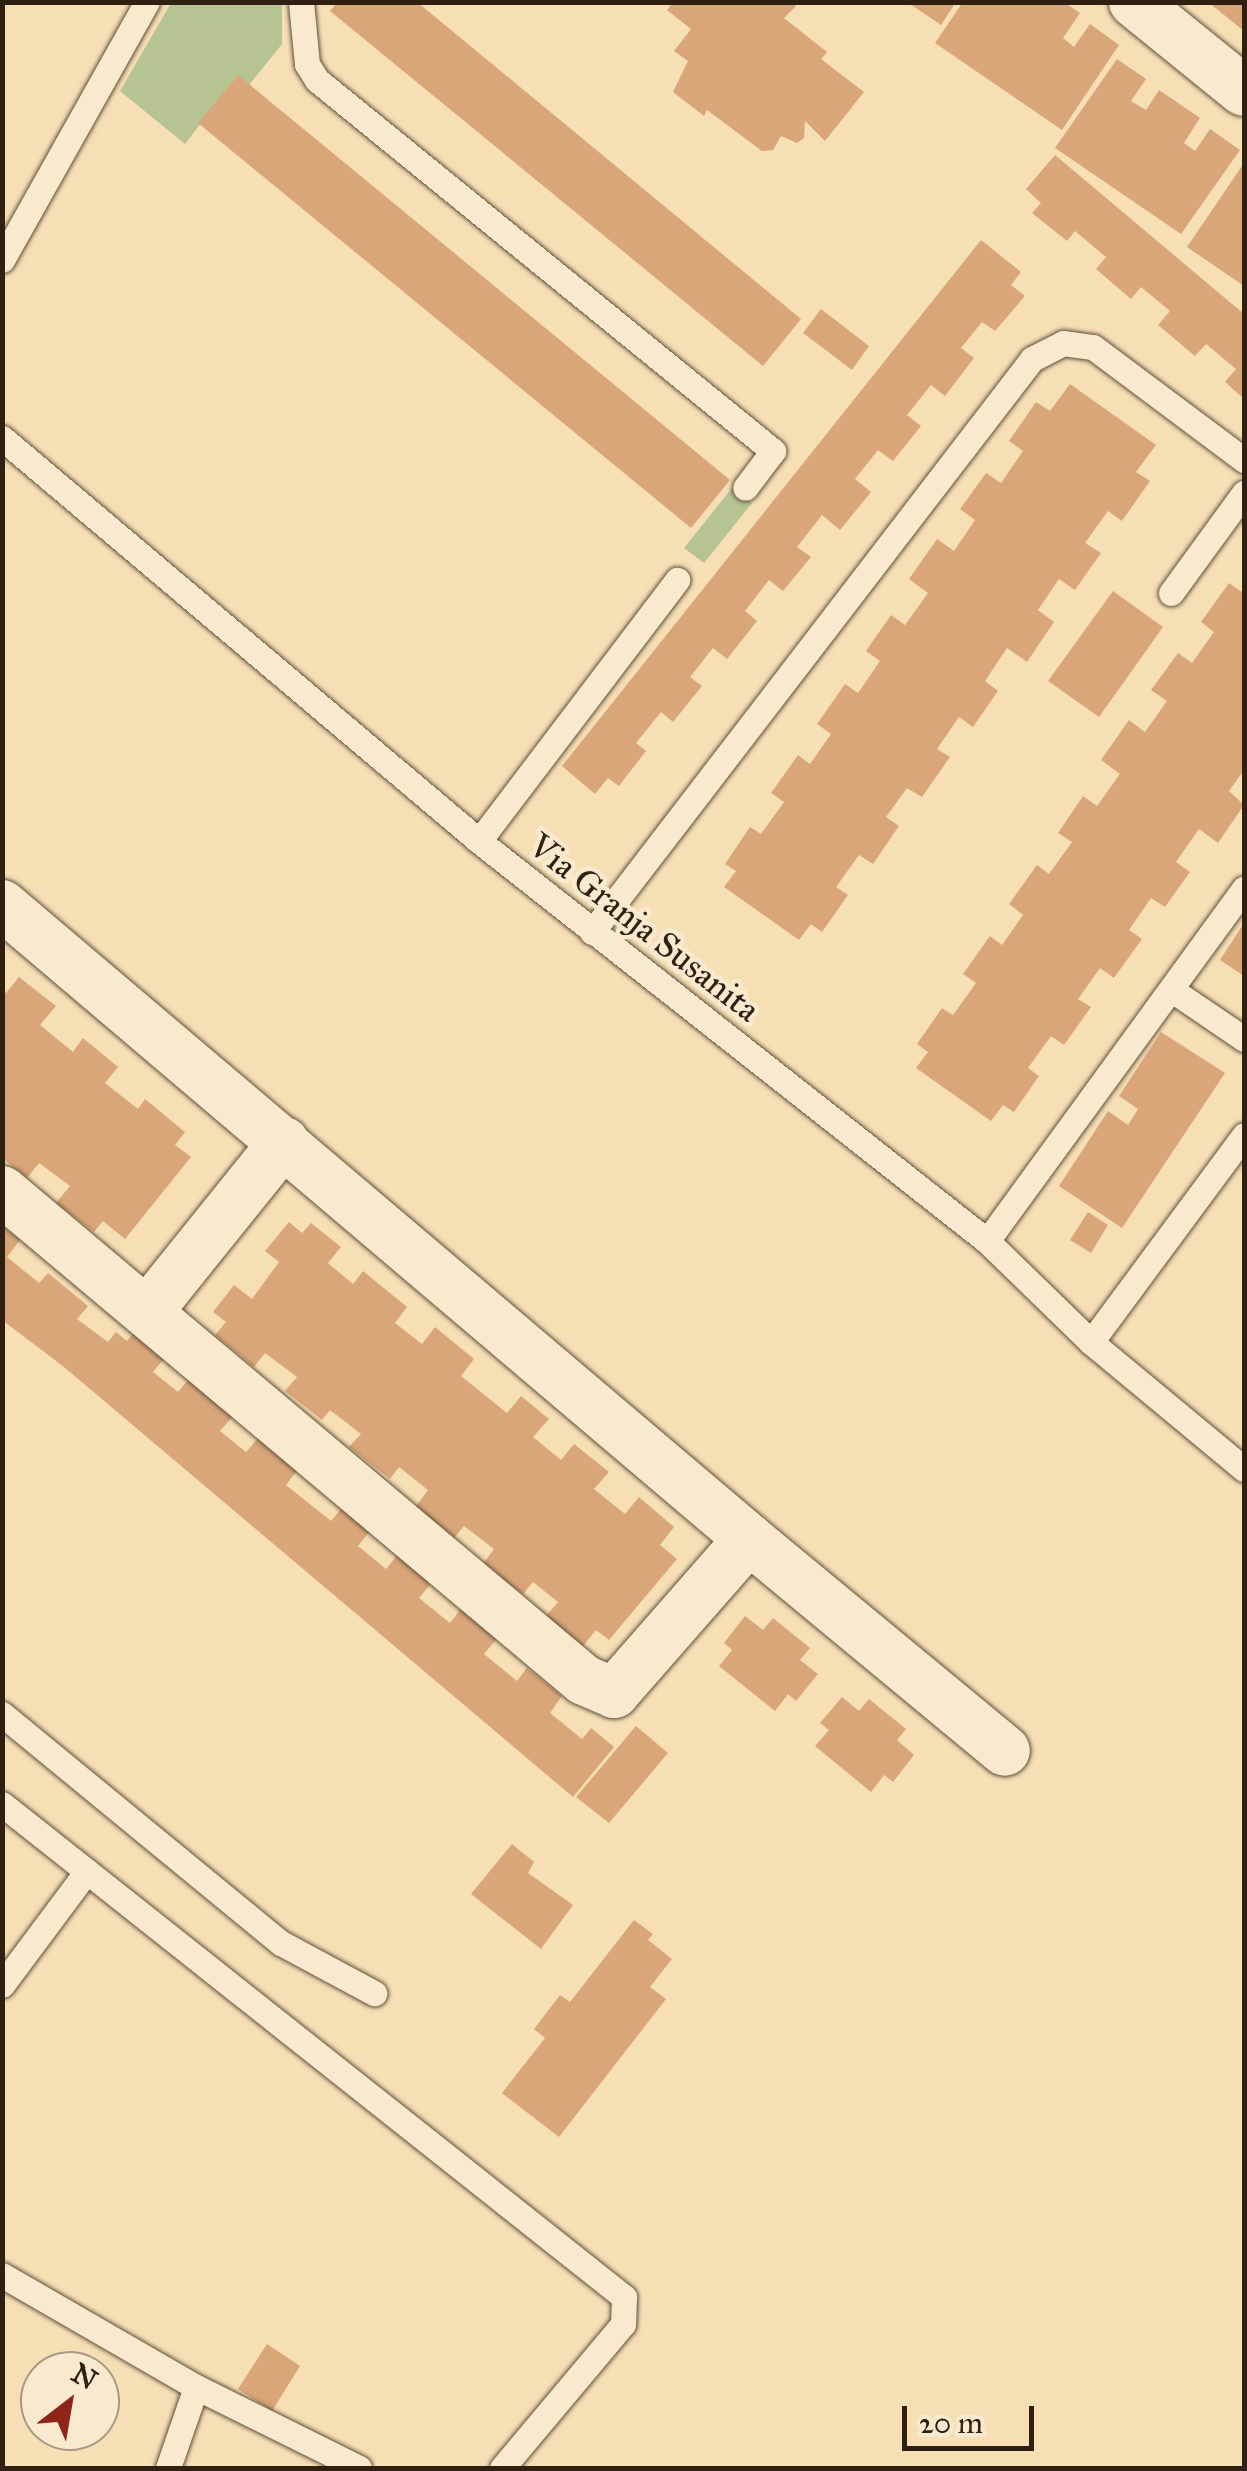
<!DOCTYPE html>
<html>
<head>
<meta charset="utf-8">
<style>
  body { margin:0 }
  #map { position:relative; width:1247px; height:2471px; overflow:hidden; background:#f6dfb5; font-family:"IM FELL Great Primer",serif }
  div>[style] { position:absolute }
  .green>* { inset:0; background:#b6c392 }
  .building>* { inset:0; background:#d9a679 }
  .roads { filter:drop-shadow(0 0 2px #61503a) drop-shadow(0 0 2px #61503a) }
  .service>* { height:25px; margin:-12.5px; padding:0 12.5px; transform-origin:12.5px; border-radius:12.5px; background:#f9eacf }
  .minor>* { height:50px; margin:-25px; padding:0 25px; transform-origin:25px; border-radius:25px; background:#f9eacf }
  span { translate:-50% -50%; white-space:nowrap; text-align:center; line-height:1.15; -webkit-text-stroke:9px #f9eacf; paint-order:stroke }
  .street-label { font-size:35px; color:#2f2011 }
  .frame { position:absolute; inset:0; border:5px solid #2f2011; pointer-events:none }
  .north { position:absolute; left:20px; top:2351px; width:100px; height:100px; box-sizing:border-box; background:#f9eacf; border:2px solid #a89983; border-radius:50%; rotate:31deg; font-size:28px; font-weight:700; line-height:40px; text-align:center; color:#2f2011 }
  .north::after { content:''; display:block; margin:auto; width:35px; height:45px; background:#8f2418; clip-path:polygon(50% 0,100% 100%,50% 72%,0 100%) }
  .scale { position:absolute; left:902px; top:2406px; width:132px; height:45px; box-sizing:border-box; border:5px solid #2f2011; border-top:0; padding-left:12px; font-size:30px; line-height:35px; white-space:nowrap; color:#2f2011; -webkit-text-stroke:8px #f9eacf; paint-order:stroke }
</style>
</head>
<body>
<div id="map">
  <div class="green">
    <div style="clip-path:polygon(171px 3px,282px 3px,282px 44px,249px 85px,237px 76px,185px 144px,120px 91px)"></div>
    <div style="clip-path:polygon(732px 488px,752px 503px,704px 563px,684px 548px)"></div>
  </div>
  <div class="building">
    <div style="clip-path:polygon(338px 2px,417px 2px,801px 319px,763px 366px,330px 11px)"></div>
    <div style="clip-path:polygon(673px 2px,792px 2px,796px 6px,784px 18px,827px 52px,821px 59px,864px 92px,825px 141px,805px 121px,804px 138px,797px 143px,781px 136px,773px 150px,762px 151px,707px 110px,704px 116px,673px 92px,688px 61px,674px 51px,691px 29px,667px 10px)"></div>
    <div style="clip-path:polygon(907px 2px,956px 2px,941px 25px)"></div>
    <div style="clip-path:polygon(963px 2px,1064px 2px,1080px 13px,1063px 38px,1074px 47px,1090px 24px,1119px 45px,1062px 130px,935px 43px)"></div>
    <div style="clip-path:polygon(1208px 2px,1244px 2px,1244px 31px)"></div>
    <div style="clip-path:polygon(1117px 59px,1146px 79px,1131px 101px,1146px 110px,1159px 90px,1200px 118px,1184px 143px,1195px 151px,1210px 129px,1240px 150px,1181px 234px,1055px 148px)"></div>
    <div style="clip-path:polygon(238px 75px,730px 480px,691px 528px,198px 123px)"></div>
    <div style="clip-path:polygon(1055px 155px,1244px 314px,1244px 399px,1225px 382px,1236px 369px,1206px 344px,1195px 356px,1158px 325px,1170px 311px,1141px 287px,1131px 299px,1096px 269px,1106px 257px,1075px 231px,1067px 241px,1032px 213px,1041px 203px,1026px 189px)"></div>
    <div style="clip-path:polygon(1244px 163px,1244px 286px,1187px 247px)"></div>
    <div style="clip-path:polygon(981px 240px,1021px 272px,1011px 285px,1025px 296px,995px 331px,982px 322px,961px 348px,974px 358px,945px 396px,931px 385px,907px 415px,921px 426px,893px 461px,878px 450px,855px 479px,871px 492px,840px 530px,822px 515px,797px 547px,811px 557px,783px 591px,769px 580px,745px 611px,757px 621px,727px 659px,713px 648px,690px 677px,702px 686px,673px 722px,661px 712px,636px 743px,646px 751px,619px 786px,608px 778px,595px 794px,562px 766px)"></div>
    <div style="clip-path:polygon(821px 309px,869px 346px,852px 370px,803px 333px)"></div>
    <div style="clip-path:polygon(1070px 384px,1156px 445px,1136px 472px,1150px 481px,1122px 521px,1108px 511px,1085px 543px,1101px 553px,1075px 590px,1059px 579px,1038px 610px,1054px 622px,1027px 662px,1007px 648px,985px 681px,998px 691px,973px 727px,959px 717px,937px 749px,950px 757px,922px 797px,907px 788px,886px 817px,899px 826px,873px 864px,859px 855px,836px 887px,848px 895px,822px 932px,811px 924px,799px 940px,724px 887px,736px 871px,725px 864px,750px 827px,761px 834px,784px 802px,771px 793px,798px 755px,810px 764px,831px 734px,817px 724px,845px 684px,858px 693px,880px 661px,866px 651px,891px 615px,905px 625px,928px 593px,909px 579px,937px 539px,954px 551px,975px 520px,960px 509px,986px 473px,1001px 483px,1023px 451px,1009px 441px,1036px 402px,1050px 411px)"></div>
    <div style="clip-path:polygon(1229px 583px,1242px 592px,1244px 588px,1244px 770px,1229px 791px,1244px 805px,1218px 843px,1199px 829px,1176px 862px,1190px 872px,1165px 907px,1151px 898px,1129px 930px,1142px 939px,1114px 978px,1100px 968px,1078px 999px,1091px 1007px,1064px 1045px,1051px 1036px,1028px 1068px,1039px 1076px,1014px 1112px,1003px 1105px,991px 1121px,916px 1068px,928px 1052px,917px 1044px,942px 1008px,953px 1015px,976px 983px,963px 974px,990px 936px,1002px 945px,1023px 915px,1009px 904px,1037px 865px,1049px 874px,1072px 842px,1058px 833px,1083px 796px,1097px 806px,1120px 774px,1101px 760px,1129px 720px,1145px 732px,1167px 701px,1151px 690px,1178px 653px,1192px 663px,1214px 632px,1201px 622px)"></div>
    <div style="clip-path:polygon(1113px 591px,1163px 627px,1099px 717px,1048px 681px)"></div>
    <div style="clip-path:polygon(1244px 923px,1244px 976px,1220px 960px)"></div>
    <div style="clip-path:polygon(19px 977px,56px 1006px,40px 1025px,73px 1052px,83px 1038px,118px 1067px,105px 1083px,138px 1109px,145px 1099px,185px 1132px,175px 1145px,191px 1157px,125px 1239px,103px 1221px,94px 1232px,56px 1203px,70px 1186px,39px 1163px,27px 1178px,2px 1158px,2px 990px,6px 993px)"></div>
    <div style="clip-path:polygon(1161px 1032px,1225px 1073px,1122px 1228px,1059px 1186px,1108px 1111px,1128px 1125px,1138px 1109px,1119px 1096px)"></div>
    <div style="clip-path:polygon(1088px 1212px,1108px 1225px,1091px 1253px,1070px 1240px)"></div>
    <div style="clip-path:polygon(289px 1222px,302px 1233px,311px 1223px,341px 1247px,328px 1263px,353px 1284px,363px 1271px,407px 1307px,395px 1323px,422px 1344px,435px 1327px,474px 1359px,461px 1376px,507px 1413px,521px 1396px,549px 1419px,533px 1437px,561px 1460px,574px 1444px,609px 1472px,594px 1489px,625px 1514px,639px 1497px,674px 1527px,660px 1545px,677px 1559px,609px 1640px,596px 1630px,583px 1646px,546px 1616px,558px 1602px,533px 1582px,523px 1594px,483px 1564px,494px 1549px,464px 1526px,453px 1539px,414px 1509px,428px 1490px,399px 1467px,390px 1479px,349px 1447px,361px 1434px,330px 1410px,322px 1420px,285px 1391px,297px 1377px,265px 1353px,254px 1367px,215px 1335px,226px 1322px,213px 1312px,234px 1285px,252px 1299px,279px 1262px,265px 1251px)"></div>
    <div style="clip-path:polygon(2px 1226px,20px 1240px,7px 1257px,39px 1283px,48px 1273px,88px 1306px,77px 1319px,108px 1342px,116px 1332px,127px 1341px,136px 1330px,166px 1356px,153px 1372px,178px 1392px,188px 1380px,233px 1416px,220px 1431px,246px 1452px,260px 1436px,299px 1468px,286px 1485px,331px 1521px,345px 1504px,373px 1527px,358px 1546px,386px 1569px,399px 1553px,434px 1580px,419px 1598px,450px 1623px,463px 1606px,500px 1635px,484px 1654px,517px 1681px,527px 1668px,562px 1696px,550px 1713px,582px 1739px,591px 1728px,614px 1747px,573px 1797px,64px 1367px,2px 1320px)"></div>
    <div style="clip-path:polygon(745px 1616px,763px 1630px,773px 1618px,810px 1648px,800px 1660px,818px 1674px,796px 1701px,788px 1694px,775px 1711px,719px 1666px,732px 1650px,724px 1643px)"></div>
    <div style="clip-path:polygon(842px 1697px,859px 1711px,869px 1699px,906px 1729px,897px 1740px,914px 1755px,893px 1782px,884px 1775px,871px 1792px,815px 1746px,829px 1730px,820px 1723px)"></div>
    <div style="clip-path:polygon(636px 1726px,668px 1753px,609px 1823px,576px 1797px)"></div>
    <div style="clip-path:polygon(512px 1844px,534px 1862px,528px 1873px,573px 1905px,541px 1949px,471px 1894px)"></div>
    <div style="clip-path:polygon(634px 1920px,653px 1934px,648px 1940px,672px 1959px,650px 1987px,666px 1999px,559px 2137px,502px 2093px,545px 2038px,534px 2029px,560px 1995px,570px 2002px)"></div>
    <div style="clip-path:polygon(267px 2344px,300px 2366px,272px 2411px,238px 2389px)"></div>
  </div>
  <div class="roads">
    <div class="service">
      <div style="left:301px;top:2px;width:62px;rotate:84.5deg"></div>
      <div style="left:307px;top:64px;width:19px;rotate:58deg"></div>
      <div style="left:317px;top:80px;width:588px;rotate:39.13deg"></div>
      <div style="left:773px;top:451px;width:46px;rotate:127.1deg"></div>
      <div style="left:2px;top:260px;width:296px;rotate:-60.7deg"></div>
      <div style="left:2px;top:438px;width:624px;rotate:40.19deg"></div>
      <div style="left:479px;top:841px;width:647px;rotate:38.22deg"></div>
      <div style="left:987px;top:1241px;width:145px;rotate:44.2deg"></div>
      <div style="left:1091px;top:1342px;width:199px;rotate:39.7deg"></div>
      <div style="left:1171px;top:593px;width:124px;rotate:-53.9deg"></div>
      <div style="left:479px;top:841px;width:328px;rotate:-52.8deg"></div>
      <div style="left:592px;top:932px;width:722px;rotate:-52.48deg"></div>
      <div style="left:1032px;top:359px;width:35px;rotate:-27deg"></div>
      <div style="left:1063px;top:343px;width:30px;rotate:8deg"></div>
      <div style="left:1093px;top:347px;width:189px;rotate:36.8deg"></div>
      <div style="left:1172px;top:990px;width:87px;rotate:34.2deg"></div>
      <div style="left:987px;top:1241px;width:436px;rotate:-53.9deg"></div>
      <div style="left:1091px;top:1342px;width:257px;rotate:-53.5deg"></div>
      <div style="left:2px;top:1714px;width:361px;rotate:39.4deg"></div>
      <div style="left:281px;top:1943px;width:106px;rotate:28.3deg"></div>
      <div style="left:2px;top:1804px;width:794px;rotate:38.4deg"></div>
      <div style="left:624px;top:2297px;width:27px;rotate:92deg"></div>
      <div style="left:623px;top:2324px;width:188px;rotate:130deg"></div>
      <div style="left:2px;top:1985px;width:142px;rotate:-53.3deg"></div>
      <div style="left:2px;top:2275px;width:224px;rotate:30deg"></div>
      <div style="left:196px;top:2387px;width:86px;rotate:109.1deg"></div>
      <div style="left:196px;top:2387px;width:182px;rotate:26.4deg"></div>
    </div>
    <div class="minor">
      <div style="left:1134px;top:2px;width:141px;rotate:39deg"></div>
      <div style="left:2px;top:905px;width:980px;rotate:40.32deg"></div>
      <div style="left:749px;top:1539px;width:332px;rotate:39.6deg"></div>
      <div style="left:2px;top:1191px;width:760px;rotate:40.04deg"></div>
      <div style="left:584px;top:1680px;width:33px;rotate:23deg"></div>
      <div style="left:614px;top:1693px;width:205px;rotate:-48.8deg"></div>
      <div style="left:148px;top:1311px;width:217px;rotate:-51.2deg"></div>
    </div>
  </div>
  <div class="street-label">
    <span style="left:644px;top:928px;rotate:38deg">Via Granja Susanita</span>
  </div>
  <div class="frame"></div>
  <div class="north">N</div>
  <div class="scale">20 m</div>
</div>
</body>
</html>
